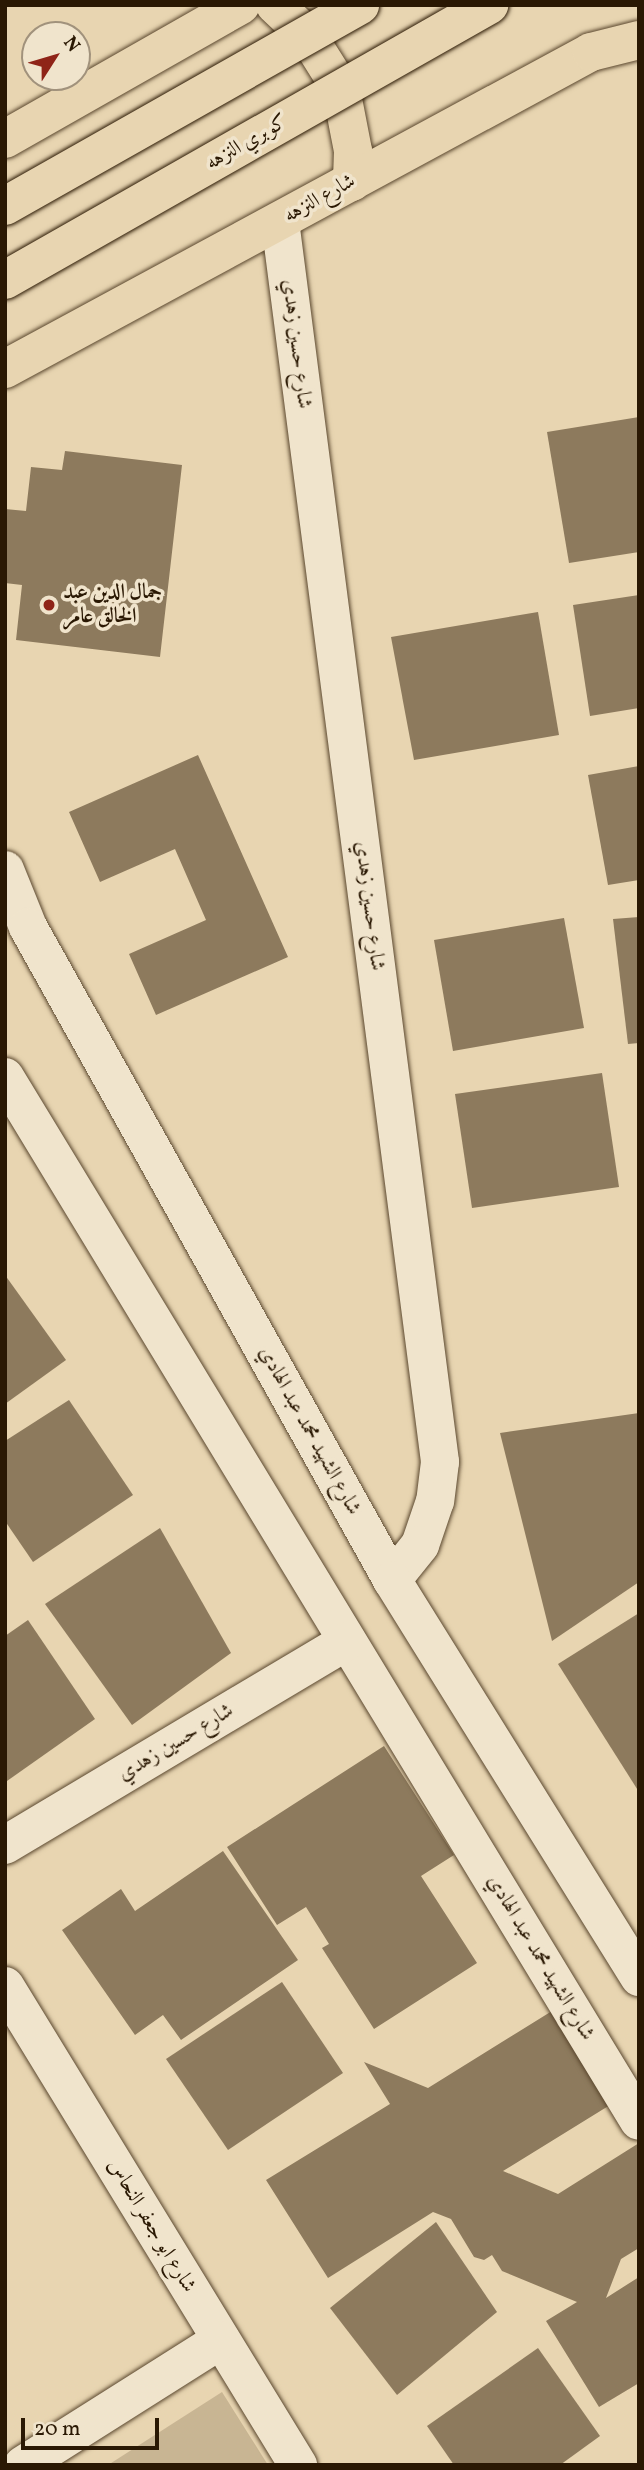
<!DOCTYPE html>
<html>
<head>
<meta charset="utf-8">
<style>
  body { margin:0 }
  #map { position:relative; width:644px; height:2470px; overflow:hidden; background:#e8d5b1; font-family:Vollkorn,Amiri,serif }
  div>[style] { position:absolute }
  .green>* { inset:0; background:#c8b593 }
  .building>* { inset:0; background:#8d7a5d }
  .roads { filter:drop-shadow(0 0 2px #5a472e) drop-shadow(0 0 2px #5a472e) }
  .street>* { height:38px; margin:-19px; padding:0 19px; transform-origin:19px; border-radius:19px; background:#f0e4cc }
  .primary>* { height:38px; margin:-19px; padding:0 19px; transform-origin:19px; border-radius:19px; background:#e8d5b1 }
  .bridges { filter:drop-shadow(0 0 2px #2a1803) drop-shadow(0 0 2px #2a1803) }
  .primary-bridge>* { height:38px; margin:-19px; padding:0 19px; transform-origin:19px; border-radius:19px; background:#e8d5b1 }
  .dots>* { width:19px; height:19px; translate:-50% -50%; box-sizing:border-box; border:4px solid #f0e4cc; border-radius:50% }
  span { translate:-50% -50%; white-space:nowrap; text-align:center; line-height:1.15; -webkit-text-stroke:7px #f0e4cc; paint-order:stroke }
  .street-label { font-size:21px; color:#2a1803 }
  .poi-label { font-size:21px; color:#2a1803; font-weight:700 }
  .left { translate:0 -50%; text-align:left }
  .frame { position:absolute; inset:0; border:7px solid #2a1803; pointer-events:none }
  .north { position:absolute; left:21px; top:21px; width:70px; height:70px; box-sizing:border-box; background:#f0e4cc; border:2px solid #a1927c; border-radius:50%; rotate:53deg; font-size:19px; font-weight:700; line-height:28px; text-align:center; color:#2a1803 }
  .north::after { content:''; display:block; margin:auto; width:24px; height:32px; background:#8f2418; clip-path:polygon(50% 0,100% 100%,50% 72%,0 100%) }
  .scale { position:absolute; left:21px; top:2418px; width:138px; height:32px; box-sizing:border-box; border:4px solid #2a1803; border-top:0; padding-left:9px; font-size:21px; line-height:24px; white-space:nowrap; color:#2a1803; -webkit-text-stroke:5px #f0e4cc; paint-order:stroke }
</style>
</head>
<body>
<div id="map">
  <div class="green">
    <div style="clip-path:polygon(222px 2392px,268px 2465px,108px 2465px)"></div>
  </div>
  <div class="building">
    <div style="clip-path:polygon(639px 417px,639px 552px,569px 563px,547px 432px)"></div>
    <div style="clip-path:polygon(65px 451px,182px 465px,160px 657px,16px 640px,22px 585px,5px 583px,5px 509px,26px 511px,31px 467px,62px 470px)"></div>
    <div style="clip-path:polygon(639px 595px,639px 708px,590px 716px,573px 605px)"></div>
    <div style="clip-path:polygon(538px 612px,559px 735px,414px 760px,391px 637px)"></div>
    <div style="clip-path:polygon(198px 755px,288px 957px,156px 1015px,129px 954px,206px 920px,175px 849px,100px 882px,69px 812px)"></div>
    <div style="clip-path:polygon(639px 766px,639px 880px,608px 885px,588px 775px)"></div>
    <div style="clip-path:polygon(639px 917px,639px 1043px,628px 1044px,613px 919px)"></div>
    <div style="clip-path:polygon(564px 918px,584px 1028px,453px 1051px,434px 940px)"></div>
    <div style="clip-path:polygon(602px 1073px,619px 1187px,472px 1208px,455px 1094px)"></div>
    <div style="clip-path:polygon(5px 1275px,66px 1360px,5px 1404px)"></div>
    <div style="clip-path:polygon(69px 1400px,133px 1495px,33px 1562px,5px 1521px,5px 1441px)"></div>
    <div style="clip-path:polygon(639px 1413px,639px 1582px,552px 1641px,500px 1433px)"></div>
    <div style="clip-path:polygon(160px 1528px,231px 1653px,132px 1725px,45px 1604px)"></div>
    <div style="clip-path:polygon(639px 1613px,639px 1792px,558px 1664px)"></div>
    <div style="clip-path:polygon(28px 1620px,95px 1719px,7px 1781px,5px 1636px)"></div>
    <div style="clip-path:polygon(384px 1746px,454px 1855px,421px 1876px,477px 1963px,374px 2029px,322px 1948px,329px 1944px,306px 1907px,277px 1925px,227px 1847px)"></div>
    <div style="clip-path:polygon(223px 1851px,298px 1960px,181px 2040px,163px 2015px,135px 2035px,62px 1930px,121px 1889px,135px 1911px)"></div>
    <div style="clip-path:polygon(282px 1982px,343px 2073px,228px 2150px,166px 2059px)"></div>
    <div style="clip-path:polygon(552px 2011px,610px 2105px,503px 2171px,558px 2194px,639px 2143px,639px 2248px,621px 2259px,606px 2298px,639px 2277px,639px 2383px,599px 2407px,546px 2321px,577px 2302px,502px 2271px,492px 2255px,484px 2260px,474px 2257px,451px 2219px,433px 2212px,328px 2278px,266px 2180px,390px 2104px,364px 2062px,428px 2088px)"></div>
    <div style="clip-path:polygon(436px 2222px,497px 2312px,397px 2395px,330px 2308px)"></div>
    <div style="clip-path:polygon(538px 2348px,600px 2436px,560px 2465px,454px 2465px,427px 2426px)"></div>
  </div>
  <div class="roads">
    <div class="street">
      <div style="left:280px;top:221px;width:1251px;rotate:82.65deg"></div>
      <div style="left:440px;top:1462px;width:39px;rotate:97deg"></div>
      <div style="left:435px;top:1501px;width:46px;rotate:108.8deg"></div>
      <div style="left:420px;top:1545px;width:45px;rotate:128.7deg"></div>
      <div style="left:5px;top:870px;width:61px;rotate:68deg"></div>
      <div style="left:28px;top:927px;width:748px;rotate:60.86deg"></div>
      <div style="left:392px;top:1580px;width:468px;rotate:58.1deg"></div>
      <div style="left:5px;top:1077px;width:1221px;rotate:58.73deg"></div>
      <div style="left:5px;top:1845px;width:398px;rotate:-30.8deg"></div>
      <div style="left:5px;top:1986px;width:562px;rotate:58.55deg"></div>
      <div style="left:23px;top:2465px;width:234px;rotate:-32.3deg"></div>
    </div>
    <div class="primary">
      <div style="left:275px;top:5px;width:44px;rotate:43.2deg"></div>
      <div style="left:307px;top:35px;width:64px;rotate:57.8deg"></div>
      <div style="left:341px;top:89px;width:63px;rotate:79deg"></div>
      <div style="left:353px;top:151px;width:31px;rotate:92deg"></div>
      <div style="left:5px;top:139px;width:271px;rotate:-29.6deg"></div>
      <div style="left:5px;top:369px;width:666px;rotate:-28.41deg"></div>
      <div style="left:591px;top:52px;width:49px;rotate:-14deg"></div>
    </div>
  </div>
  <div class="bridges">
    <div class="primary-bridge">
      <div style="left:5px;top:206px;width:408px;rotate:-29.5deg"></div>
      <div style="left:5px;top:280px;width:557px;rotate:-29.6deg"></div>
    </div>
  </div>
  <div class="dots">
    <div style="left:49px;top:605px;background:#8f2418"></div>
  </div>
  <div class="street-label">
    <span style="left:247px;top:143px;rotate:-30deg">كوبري النزهه</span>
    <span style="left:320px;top:199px;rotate:-29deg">شارع النزهه</span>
    <span style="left:296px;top:344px;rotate:83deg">شارع حسين زهدي</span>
    <span style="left:369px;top:906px;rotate:83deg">شارع حسين زهدي</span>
    <span style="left:309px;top:1431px;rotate:61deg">شارع الشهيد محمد عبد الهادي</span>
    <span style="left:176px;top:1743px;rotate:-31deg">شارع حسين زهدي</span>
    <span style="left:540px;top:1958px;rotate:59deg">شارع الشهيد محمد عبد الهادي</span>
    <span style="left:151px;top:2226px;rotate:59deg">شارع ابو جعفر النحاس</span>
  </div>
  <div class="poi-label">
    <span class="left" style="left:63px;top:605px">جمال الدين عبد<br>الخالق عامر</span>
  </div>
  <div class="frame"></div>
  <div class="north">N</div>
  <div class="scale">20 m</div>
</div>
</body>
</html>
